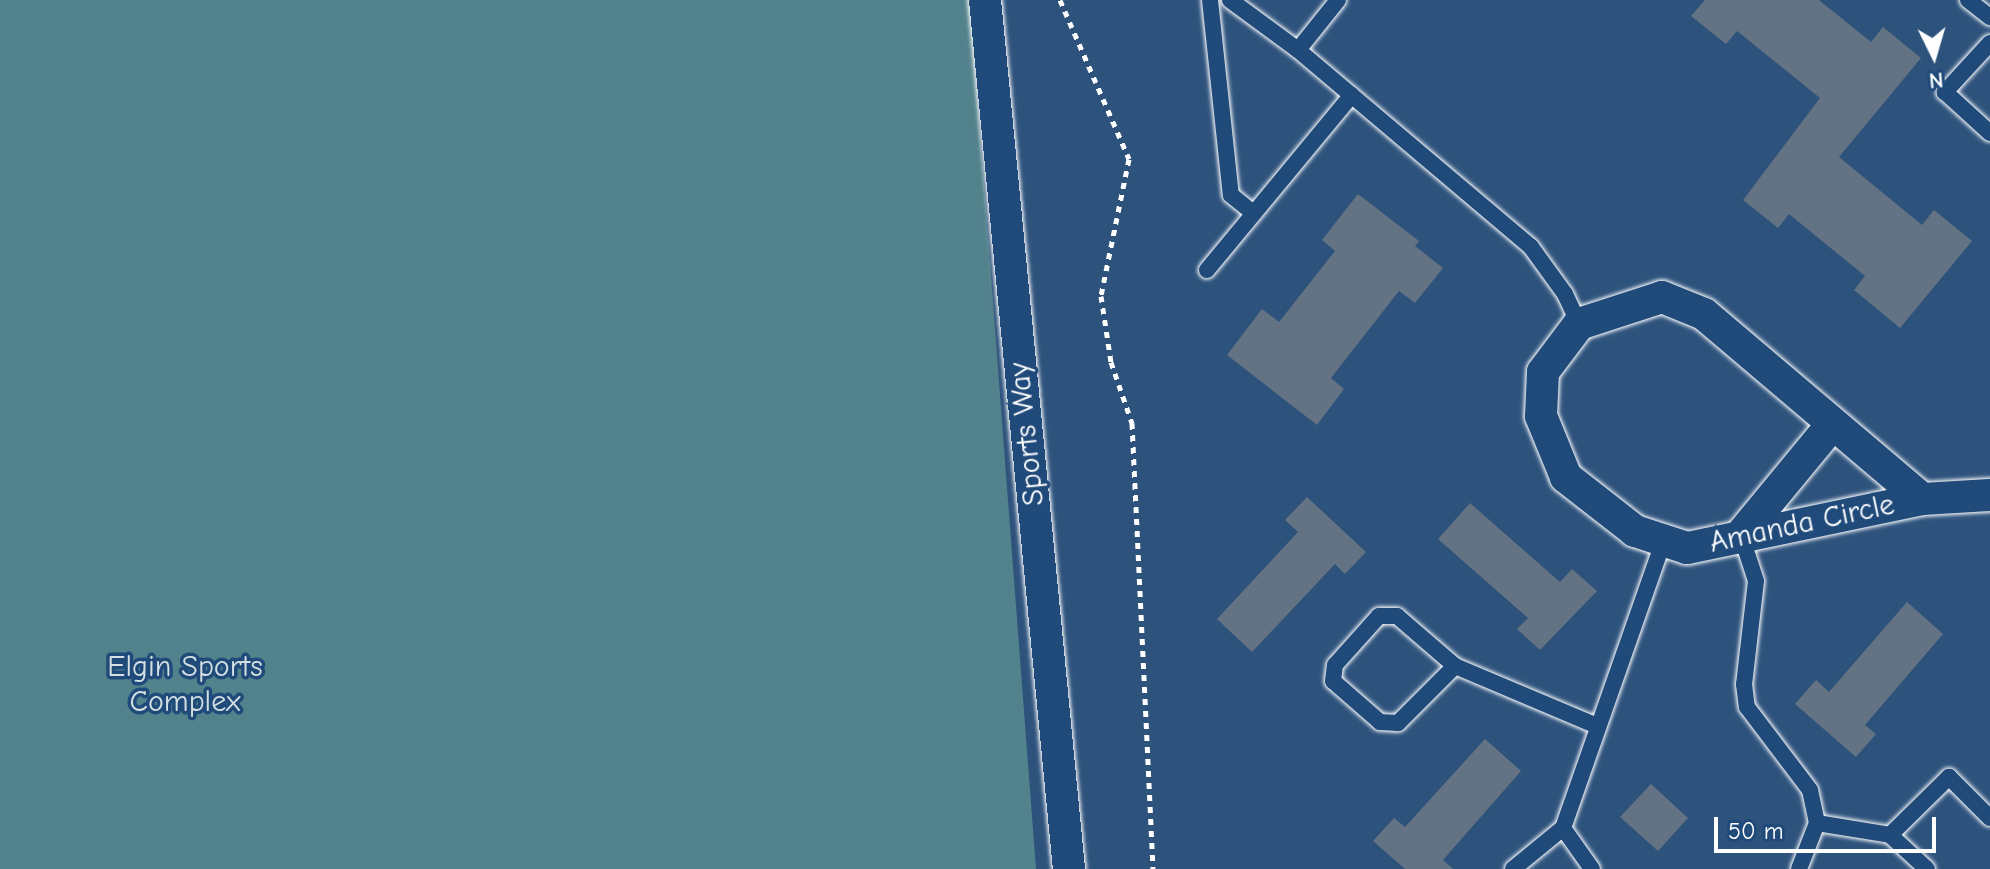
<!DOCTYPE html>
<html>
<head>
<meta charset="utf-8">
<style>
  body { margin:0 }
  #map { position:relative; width:1990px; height:869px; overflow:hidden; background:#2d527c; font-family:"Comic Neue",sans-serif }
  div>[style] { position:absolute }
  .green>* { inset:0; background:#52828c }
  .building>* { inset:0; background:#647383 }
  .path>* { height:5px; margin-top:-2.5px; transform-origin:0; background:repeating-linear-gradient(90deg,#fff 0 6px,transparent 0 12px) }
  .roads { filter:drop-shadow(0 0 2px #fff) drop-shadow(0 0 2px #fff) }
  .service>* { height:16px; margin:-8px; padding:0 8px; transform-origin:8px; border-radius:8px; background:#1f4a7a }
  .minor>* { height:32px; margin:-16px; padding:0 16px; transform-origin:16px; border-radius:16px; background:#1f4a7a }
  span { translate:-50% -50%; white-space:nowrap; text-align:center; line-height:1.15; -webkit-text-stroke:7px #1f4a7a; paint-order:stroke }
  .street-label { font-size:30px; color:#fff }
  .park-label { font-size:30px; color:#d4e0e2 }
  .north { position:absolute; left:1894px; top:16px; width:80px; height:80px; -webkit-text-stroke:6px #1f4a7a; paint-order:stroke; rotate:175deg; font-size:22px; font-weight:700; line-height:32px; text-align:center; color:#fff }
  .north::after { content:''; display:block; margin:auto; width:28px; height:36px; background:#fff; clip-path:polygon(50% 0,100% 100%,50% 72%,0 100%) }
  .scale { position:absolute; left:1714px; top:817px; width:222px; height:36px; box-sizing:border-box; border:4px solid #fff; border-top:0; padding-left:10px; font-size:24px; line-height:28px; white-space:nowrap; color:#fff; -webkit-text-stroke:6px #1f4a7a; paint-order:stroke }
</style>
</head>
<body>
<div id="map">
  <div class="green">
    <div style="clip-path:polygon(0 0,970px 0,1036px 869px,0 869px)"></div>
  </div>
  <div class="building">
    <div style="clip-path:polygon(1705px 0,1819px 0,1871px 42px,1883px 27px,1921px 58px,1839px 157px,1922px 225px,1934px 210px,1972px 241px,1900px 328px,1854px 290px,1865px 276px,1789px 214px,1778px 228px,1743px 200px,1820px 98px,1737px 31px,1726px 44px,1691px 16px)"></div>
    <div style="clip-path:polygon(1358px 194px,1419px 241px,1415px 246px,1443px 268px,1415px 303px,1399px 291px,1331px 378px,1344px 389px,1317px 425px,1227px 355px,1262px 309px,1279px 322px,1335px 251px,1322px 240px)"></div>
    <div style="clip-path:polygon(1307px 497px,1366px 552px,1345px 574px,1335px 564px,1252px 652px,1217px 619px,1298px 532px,1285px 520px)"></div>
    <div style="clip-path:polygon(1470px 503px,1560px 582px,1572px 569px,1597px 591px,1540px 650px,1517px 629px,1528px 618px,1438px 539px)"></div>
    <div style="clip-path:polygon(1907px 602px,1943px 634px,1865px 725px,1876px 734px,1856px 757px,1795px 704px,1816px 680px,1829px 692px)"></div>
    <div style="clip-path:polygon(1485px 739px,1521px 771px,1443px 860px,1453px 869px,1405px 869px,1373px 841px,1394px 818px,1405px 827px)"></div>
    <div style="clip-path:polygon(1651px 784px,1688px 818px,1658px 851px,1620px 817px)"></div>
  </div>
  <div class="path">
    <div style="left:1060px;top:0;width:173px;rotate:66.5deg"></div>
    <div style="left:1129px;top:159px;width:140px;rotate:101.6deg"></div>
    <div style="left:1101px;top:296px;width:67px;rotate:81.4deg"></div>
    <div style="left:1111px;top:362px;width:65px;rotate:71deg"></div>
    <div style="left:1132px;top:423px;width:446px;rotate:87.3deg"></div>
  </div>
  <div class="roads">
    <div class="service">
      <div style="left:1210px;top:0;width:196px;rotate:83.9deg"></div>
      <div style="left:1231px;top:195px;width:28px;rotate:39deg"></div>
      <div style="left:1230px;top:0;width:84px;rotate:36.3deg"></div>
      <div style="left:1338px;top:0;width:64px;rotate:128.7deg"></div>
      <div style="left:1298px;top:50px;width:305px;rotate:40.2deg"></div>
      <div style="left:1531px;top:247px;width:58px;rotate:54.1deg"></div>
      <div style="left:1565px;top:294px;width:33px;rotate:65deg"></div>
      <div style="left:1968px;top:0;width:28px;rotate:38deg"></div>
      <div style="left:1990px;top:43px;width:67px;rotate:132.6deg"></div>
      <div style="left:1945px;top:92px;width:61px;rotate:42.3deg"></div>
      <div style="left:1207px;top:270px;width:227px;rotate:-50.4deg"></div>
      <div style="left:1741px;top:535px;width:48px;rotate:71.9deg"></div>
      <div style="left:1756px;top:581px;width:104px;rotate:96.6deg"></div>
      <div style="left:1744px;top:684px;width:23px;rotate:83deg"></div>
      <div style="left:1747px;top:707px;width:104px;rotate:52.8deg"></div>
      <div style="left:1810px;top:790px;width:34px;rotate:78deg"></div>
      <div style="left:1817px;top:823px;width:49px;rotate:111.4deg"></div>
      <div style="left:1455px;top:666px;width:81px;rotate:135deg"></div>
      <div style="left:1398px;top:723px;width:18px;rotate:-177deg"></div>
      <div style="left:1380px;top:722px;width:62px;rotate:-138.9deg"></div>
      <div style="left:1333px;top:681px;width:16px;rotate:-83deg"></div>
      <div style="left:1335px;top:665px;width:66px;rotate:-48.1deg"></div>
      <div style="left:1379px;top:616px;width:18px"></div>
      <div style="left:1397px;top:616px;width:77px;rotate:40.8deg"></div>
      <div style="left:1455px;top:666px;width:154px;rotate:22.9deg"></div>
      <div style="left:1817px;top:823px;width:74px;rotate:9.3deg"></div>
      <div style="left:1890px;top:835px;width:50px;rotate:42.6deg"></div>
      <div style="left:1890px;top:835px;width:83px;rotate:-44.5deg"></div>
      <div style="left:1949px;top:777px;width:58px;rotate:45deg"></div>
      <div style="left:1513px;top:869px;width:65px;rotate:-39.4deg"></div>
      <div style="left:1592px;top:869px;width:50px;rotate:-125.3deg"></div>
      <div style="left:1563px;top:828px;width:305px;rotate:-70.7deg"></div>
    </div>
    <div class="minor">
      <div style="left:985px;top:0;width:873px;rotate:84.48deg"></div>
      <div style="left:1662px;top:297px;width:45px;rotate:22deg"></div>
      <div style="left:1704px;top:314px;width:286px;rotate:40.3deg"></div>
      <div style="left:1922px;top:499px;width:240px;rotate:168.2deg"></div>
      <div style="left:1687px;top:548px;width:55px;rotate:-161.9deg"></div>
      <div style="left:1635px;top:531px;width:88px;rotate:-142deg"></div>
      <div style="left:1566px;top:477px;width:66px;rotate:-112.3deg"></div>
      <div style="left:1541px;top:416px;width:44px;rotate:-87.4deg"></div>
      <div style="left:1543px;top:372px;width:60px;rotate:-53.1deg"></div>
      <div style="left:1579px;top:324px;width:87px;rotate:-18deg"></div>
      <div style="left:1922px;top:499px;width:68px;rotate:-3.4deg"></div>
      <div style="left:1741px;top:535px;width:141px;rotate:-50.5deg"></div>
    </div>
  </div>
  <div class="street-label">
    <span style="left:1027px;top:434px;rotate:-96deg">Sports Way</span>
    <span style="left:1802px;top:524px;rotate:-12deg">Amanda Circle</span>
  </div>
  <div class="park-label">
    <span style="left:185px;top:684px">Elgin Sports<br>Complex</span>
  </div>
  <div class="north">N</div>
  <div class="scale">50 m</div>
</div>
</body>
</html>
